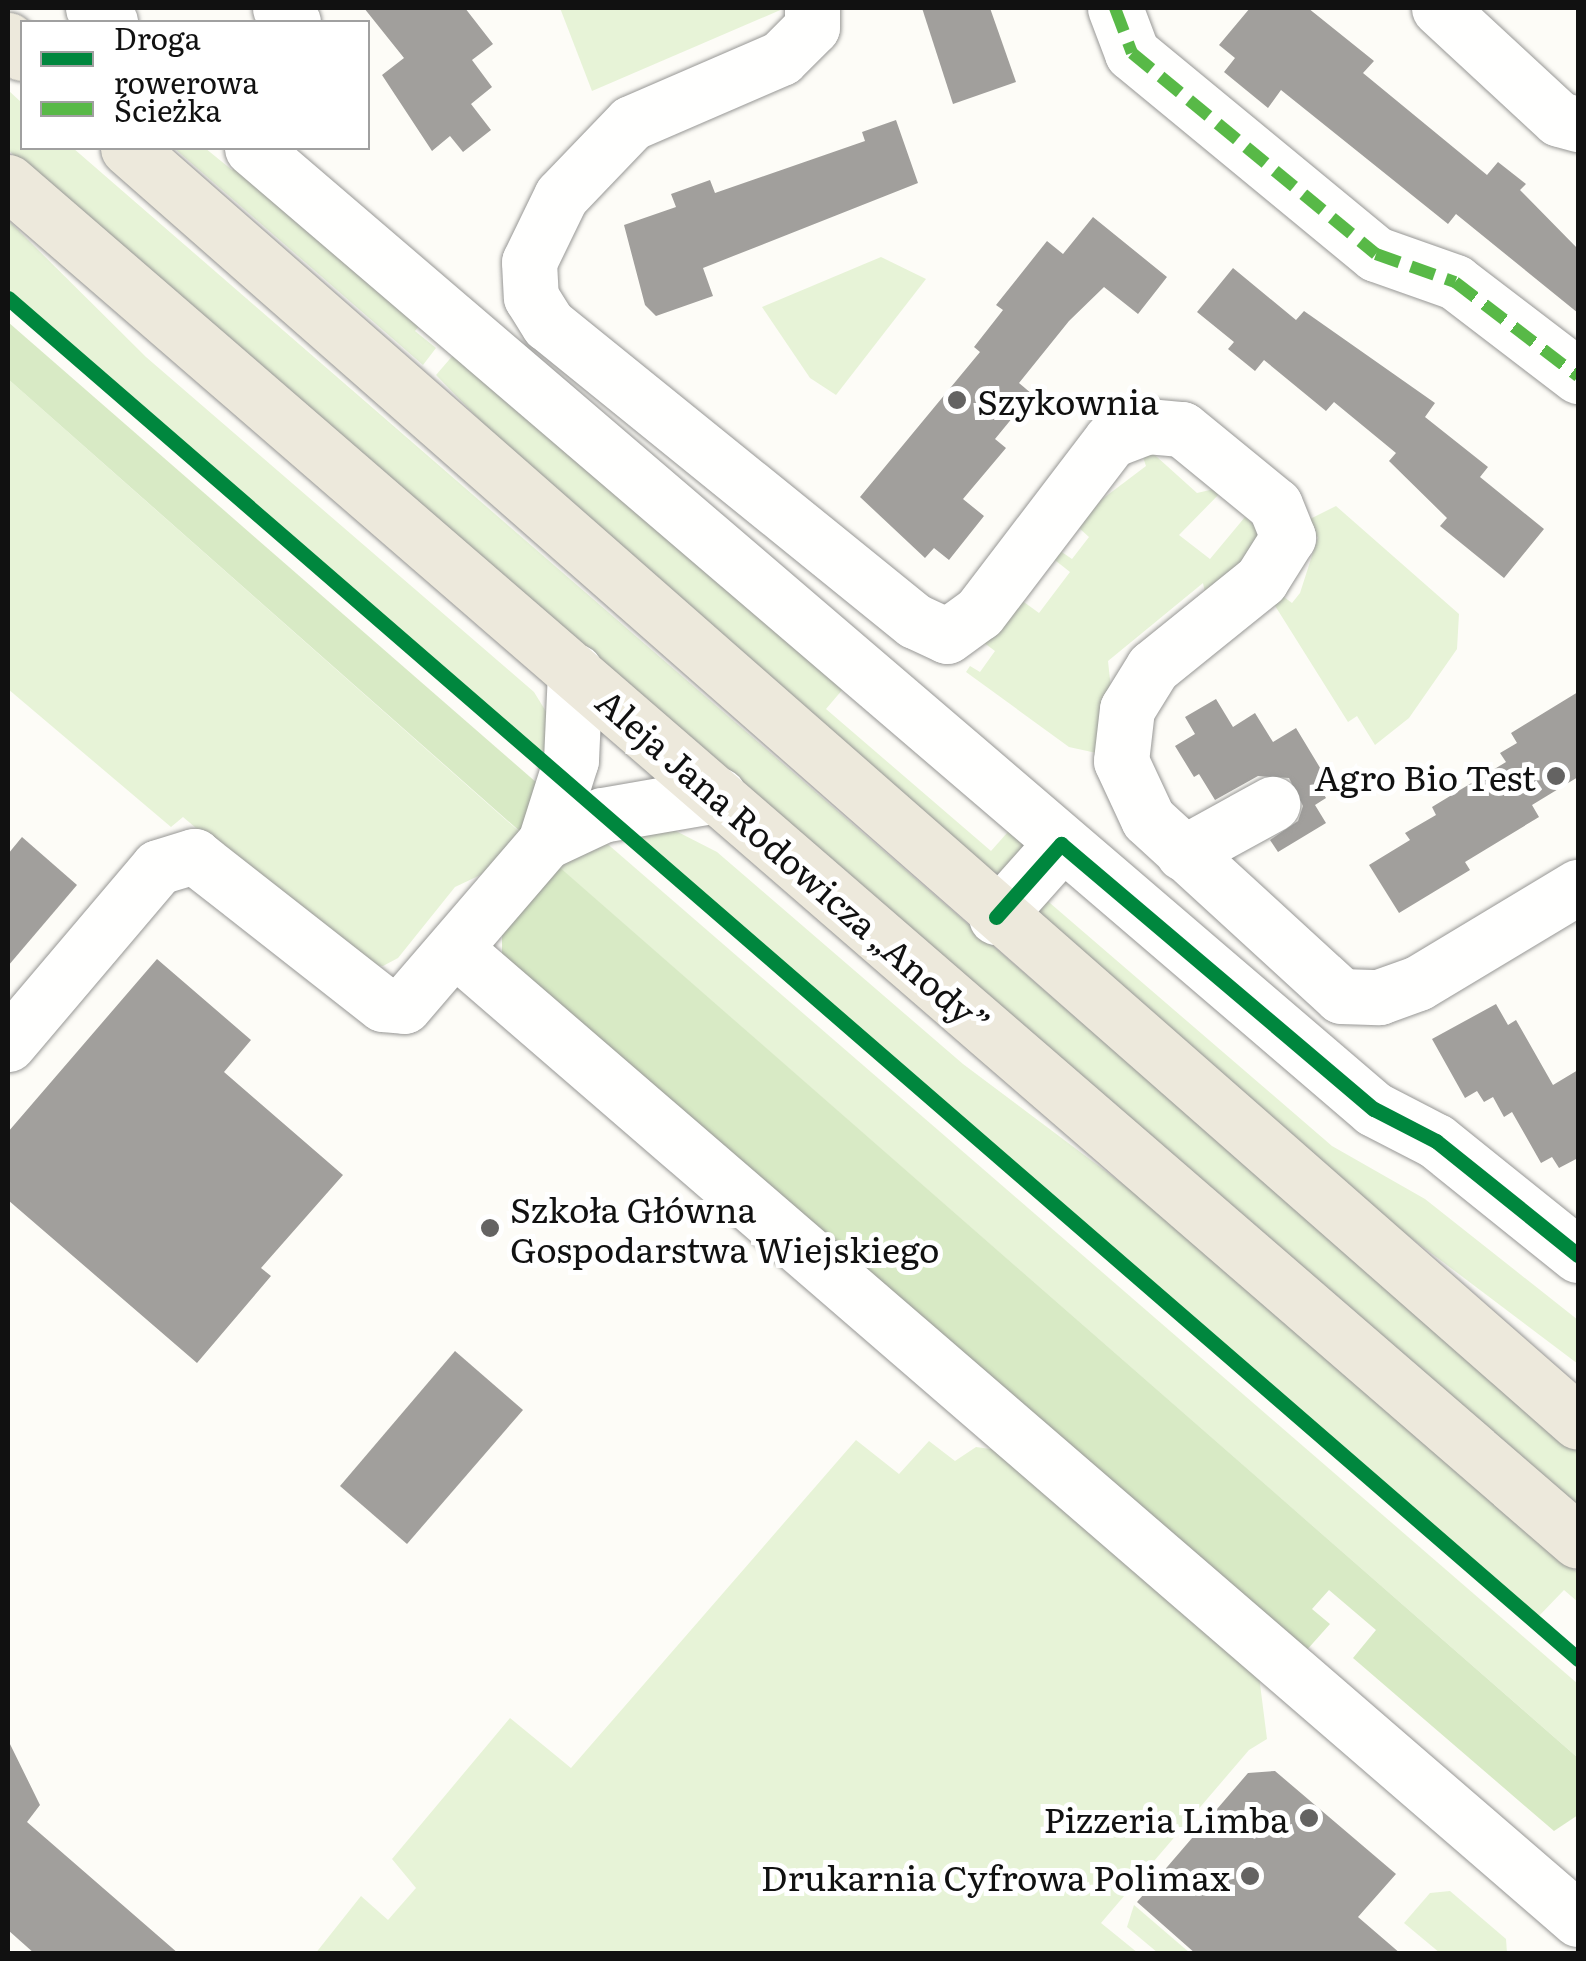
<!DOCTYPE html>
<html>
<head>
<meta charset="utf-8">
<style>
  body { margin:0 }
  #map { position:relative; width:1586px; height:1961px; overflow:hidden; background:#fdfcf7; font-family:Literata,serif }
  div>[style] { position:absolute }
  .green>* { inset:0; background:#e7f3d7 }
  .forest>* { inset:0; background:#d8eac5 }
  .building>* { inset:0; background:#a19f9c }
  .roads { filter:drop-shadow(0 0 2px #979795) drop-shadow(0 0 2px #979795) }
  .minor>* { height:55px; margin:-27.5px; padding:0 27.5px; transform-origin:27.5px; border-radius:27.5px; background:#fffffe }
  .major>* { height:55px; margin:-27.5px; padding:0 27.5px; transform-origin:27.5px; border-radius:27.5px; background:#ede9dc }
  .quiet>* { height:12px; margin-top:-6px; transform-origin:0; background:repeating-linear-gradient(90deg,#58b947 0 25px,transparent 0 37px) }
  .cycleway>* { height:15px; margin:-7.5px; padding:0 7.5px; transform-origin:7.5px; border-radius:7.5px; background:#00873e }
  .dots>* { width:28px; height:28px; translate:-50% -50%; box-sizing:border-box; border:5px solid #fff; border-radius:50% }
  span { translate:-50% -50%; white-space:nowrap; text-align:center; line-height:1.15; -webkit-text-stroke:10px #fff; paint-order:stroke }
  .poi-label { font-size:35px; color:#111 }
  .left { translate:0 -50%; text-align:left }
  .right { translate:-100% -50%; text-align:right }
  .street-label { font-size:35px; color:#111 }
  .frame { position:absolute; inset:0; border:10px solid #111; pointer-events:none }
  .legend { position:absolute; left:20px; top:20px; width:350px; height:130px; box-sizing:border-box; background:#fff; border:2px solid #a0a0a0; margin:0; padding:12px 18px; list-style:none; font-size:30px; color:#111 }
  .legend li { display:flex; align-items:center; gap:20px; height:50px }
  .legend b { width:50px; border:2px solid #a0a0a0 }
</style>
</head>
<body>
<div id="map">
  <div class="green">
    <div style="clip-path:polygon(560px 8px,785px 8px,592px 91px)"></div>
    <div style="clip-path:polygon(8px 90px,22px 103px,22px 148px,73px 148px,1578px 1453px,1578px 1510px,8px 150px)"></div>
    <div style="clip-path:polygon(174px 148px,205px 148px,232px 170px,245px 158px,427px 316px,415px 331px,436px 348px,423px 365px)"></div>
    <div style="clip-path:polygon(8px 220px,146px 357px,534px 692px,550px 718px,552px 769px,8px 293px)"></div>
    <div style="clip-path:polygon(881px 257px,926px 279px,836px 395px,810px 378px,762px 307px)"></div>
    <div style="clip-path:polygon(461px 346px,849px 682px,826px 709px,991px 851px,1015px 824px,1027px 843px,1001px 877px,989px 875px,502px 443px,436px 375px)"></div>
    <div style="clip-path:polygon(8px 379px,522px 834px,491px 870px,455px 887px,398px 958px,383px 966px,355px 963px,183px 817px,171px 827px,8px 689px)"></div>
    <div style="clip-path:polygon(1137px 439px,1197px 493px,1227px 486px,1179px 535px,1210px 559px,1245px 517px,1260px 530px,1261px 547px,1207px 602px,1203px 583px,1108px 661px,1112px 698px,1101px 754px,1069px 747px,966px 672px,970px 666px,980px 672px,995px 651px,983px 642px,1017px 597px,1039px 613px,1070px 572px,1051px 557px,1050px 544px,1072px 559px,1089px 537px,1079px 528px,1101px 500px,1146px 466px)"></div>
    <div style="clip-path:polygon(1336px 506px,1459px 614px,1457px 649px,1409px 718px,1375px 745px,1357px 716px,1348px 722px,1267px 593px,1272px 588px,1292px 603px,1300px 593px,1318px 537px,1298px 525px)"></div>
    <div style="clip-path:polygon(621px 827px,672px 829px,717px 852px,963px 1064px,1188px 1233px,1578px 1573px,1578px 1602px,1564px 1590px,1537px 1618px)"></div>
    <div style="clip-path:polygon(596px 834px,1578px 1684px,1578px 1758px,553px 862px)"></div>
    <div style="clip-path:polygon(1036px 891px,1332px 1146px,1425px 1199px,1578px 1320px,1578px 1364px,1378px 1213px,1037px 916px)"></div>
    <div style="clip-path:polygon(856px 1440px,899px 1474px,929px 1441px,955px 1461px,976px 1447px,1005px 1451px,1259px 1676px,1267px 1739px,1249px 1750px,1101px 1923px,1138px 1953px,315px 1954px,361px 1896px,388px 1920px,416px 1888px,392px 1859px,510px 1718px,571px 1768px)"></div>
    <div style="clip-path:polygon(1450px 1891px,1506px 1939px,1507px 1953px,1440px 1953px,1404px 1923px,1430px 1893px)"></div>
    <div style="clip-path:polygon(1134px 1905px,1190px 1953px,1158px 1953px,1127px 1927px)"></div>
  </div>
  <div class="forest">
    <div style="clip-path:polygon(8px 322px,545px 790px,524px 835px,8px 379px)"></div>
    <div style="clip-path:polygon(557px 865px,1578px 1758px,1578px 1815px,1554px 1831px,1353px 1658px,1376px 1630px,1329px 1590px,1312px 1609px,1330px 1624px,1305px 1652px,502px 958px,502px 934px)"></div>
  </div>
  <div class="building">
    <div style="clip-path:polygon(364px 8px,465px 8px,493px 44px,472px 60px,492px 87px,471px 104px,491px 130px,463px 152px,450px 136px,432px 151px,382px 75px,404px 58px)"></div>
    <div style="clip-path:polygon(922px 8px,990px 8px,1016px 82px,953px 104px)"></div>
    <div style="clip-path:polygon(1250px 8px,1308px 8px,1374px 61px,1363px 73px,1487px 175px,1498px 162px,1526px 184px,1520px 190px,1578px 249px,1578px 313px,1456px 214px,1448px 224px,1281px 90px,1268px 108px,1224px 72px,1235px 58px,1219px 45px)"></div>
    <div style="clip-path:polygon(896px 120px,918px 183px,703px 268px,713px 296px,656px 316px,645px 305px,624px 225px,676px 207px,671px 194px,710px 180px,715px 193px,865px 141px,862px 132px)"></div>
    <div style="clip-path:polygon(1093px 217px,1167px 277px,1138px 314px,1104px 287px,1069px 321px,1019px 383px,1032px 394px,995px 439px,1006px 448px,963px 499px,984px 516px,949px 560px,934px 548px,925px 558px,860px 497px,980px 352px,974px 347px,1003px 310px,996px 305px,1047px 241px,1063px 254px)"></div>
    <div style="clip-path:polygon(1233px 268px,1296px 320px,1304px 311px,1435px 403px,1425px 417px,1488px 467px,1480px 477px,1544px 529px,1504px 578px,1440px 526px,1447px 518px,1389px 461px,1396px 453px,1334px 402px,1326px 411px,1264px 360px,1255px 371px,1228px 349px,1234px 342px,1197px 312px)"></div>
    <div style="clip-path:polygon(1578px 692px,1578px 777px,1532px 805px,1539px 817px,1465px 862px,1470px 870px,1399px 913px,1369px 865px,1410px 840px,1405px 833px,1436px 815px,1432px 807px,1506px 762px,1500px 753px,1517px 743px,1511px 733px)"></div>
    <div style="clip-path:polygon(1216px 699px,1233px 727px,1255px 713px,1273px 742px,1296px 728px,1325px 776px,1316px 781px,1326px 798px,1315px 805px,1326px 823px,1278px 852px,1270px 840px,1298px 821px,1303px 806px,1289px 778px,1258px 776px,1215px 800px,1199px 774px,1194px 777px,1175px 746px,1195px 734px,1185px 717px)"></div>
    <div style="clip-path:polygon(22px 837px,77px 885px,8px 966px,8px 854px)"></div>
    <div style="clip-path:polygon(157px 959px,251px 1040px,224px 1072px,343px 1175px,261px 1268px,271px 1276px,197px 1363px,8px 1200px,8px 1132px)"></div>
    <div style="clip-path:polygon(1496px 1004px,1508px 1025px,1516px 1020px,1553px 1085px,1578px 1070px,1578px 1158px,1559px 1168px,1552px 1157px,1541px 1163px,1512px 1112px,1504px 1117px,1493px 1097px,1484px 1102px,1477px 1091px,1465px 1098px,1432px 1039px)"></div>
    <div style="clip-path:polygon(455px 1351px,523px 1410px,407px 1544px,340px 1486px)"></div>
    <div style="clip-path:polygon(8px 1740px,40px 1805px,27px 1822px,179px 1954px,35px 1954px,8px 1930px)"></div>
    <div style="clip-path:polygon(1275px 1771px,1396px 1874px,1358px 1917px,1401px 1954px,1196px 1954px,1137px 1902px,1248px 1773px)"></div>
  </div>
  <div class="roads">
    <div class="minor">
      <div style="left:93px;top:8px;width:22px;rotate:39deg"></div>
      <div style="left:280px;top:8px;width:19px;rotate:47deg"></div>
      <div style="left:812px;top:8px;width:19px;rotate:90deg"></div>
      <div style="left:812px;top:27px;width:44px;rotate:135deg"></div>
      <div style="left:781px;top:58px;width:163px;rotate:156.6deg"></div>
      <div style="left:631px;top:123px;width:101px;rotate:133.8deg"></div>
      <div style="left:561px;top:196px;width:73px;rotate:115.9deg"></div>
      <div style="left:529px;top:262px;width:35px;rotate:87deg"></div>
      <div style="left:531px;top:297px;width:32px;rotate:58deg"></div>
      <div style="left:548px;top:324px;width:472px;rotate:39deg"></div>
      <div style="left:915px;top:621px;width:35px;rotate:25deg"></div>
      <div style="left:947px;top:636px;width:39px;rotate:-36deg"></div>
      <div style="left:979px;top:613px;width:218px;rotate:-52.7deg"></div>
      <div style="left:1111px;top:440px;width:39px;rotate:-21deg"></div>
      <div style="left:1147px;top:426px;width:35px;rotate:5deg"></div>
      <div style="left:1182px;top:429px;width:120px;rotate:39.3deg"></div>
      <div style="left:1275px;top:505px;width:35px;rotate:68deg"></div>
      <div style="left:1288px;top:537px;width:51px;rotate:122.1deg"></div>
      <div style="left:1261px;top:580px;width:139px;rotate:141.1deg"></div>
      <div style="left:1153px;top:667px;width:49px;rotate:121.8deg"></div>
      <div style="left:1127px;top:709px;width:52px;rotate:96.6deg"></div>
      <div style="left:1121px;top:761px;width:64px;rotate:65deg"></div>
      <div style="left:1148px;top:819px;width:262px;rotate:42.5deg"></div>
      <div style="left:1341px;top:996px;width:38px;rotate:2deg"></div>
      <div style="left:1379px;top:997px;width:41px;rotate:-19.7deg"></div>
      <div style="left:1418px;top:983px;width:187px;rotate:-31deg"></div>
      <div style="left:1115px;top:8px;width:48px;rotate:69.3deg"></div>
      <div style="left:1132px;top:53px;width:316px;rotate:39.5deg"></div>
      <div style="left:1376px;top:254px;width:84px;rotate:19.5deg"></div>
      <div style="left:1455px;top:282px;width:155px;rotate:37.4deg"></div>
      <div style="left:1439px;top:8px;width:163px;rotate:42.8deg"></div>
      <div style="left:1559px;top:119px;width:20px;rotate:15deg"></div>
      <div style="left:252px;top:148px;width:1477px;rotate:40.58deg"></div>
      <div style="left:1374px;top:1109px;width:70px;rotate:27.3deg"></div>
      <div style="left:1436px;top:1141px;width:182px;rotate:38.8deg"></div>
      <div style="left:545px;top:842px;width:63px;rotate:-25.3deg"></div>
      <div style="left:602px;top:815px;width:118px;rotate:-9.8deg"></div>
      <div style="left:1183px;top:853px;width:102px;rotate:-28.8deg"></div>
      <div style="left:996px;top:917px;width:98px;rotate:-48.3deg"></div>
      <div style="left:455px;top:949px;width:1484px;rotate:40.82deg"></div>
      <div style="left:8px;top:1044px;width:232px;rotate:-49.7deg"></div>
      <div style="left:158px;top:867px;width:38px;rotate:-17deg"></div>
      <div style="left:194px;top:856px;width:240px;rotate:38.1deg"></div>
      <div style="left:383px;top:1004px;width:21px;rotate:5deg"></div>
      <div style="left:404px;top:1006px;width:216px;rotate:-49.3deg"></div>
      <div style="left:545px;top:842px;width:86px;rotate:-72.4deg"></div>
      <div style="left:571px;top:760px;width:89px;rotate:-87.4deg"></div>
    </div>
    <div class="major">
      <div style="left:8px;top:40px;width:19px;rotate:43deg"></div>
      <div style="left:128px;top:148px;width:1930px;rotate:41.3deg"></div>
      <div style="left:8px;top:182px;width:2076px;rotate:40.88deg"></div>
    </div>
  </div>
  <div class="quiet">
    <div style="left:1115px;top:8px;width:48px;rotate:69.3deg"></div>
    <div style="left:1132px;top:53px;width:316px;rotate:39.5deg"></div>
    <div style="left:1376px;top:254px;width:84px;rotate:19.5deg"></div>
    <div style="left:1455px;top:282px;width:155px;rotate:37.4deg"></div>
  </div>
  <div class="cycleway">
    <div style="left:8px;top:298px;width:2078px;rotate:40.92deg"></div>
    <div style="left:996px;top:917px;width:98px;rotate:-48.3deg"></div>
    <div style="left:1061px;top:844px;width:410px;rotate:40.3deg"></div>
    <div style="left:1374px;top:1109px;width:70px;rotate:27.3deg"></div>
    <div style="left:1436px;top:1141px;width:182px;rotate:38.8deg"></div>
  </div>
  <div class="dots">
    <div style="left:957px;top:400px;background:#646362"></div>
    <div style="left:1556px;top:776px;background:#646362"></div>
    <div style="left:490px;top:1228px;background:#646362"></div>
    <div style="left:1309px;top:1818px;background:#646362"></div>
    <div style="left:1250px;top:1876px;background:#646362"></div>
  </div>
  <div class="poi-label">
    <span class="left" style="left:977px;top:400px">Szykownia</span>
    <span class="right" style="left:1536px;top:776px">Agro Bio Test</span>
    <span class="left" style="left:510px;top:1228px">Szkoła Główna<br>Gospodarstwa Wiejskiego</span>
    <span class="right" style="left:1289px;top:1818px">Pizzeria Limba</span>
    <span class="right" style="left:1230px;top:1876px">Drukarnia Cyfrowa Polimax</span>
  </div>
  <div class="street-label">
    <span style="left:794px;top:861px;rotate:41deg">Aleja Jana Rodowicza „Anody”</span>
  </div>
  <div class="frame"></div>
  <ul class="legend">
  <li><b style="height:12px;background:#00873e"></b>Droga rowerowa</li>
  <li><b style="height:12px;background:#58b947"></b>Ścieżka</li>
  </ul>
</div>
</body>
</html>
